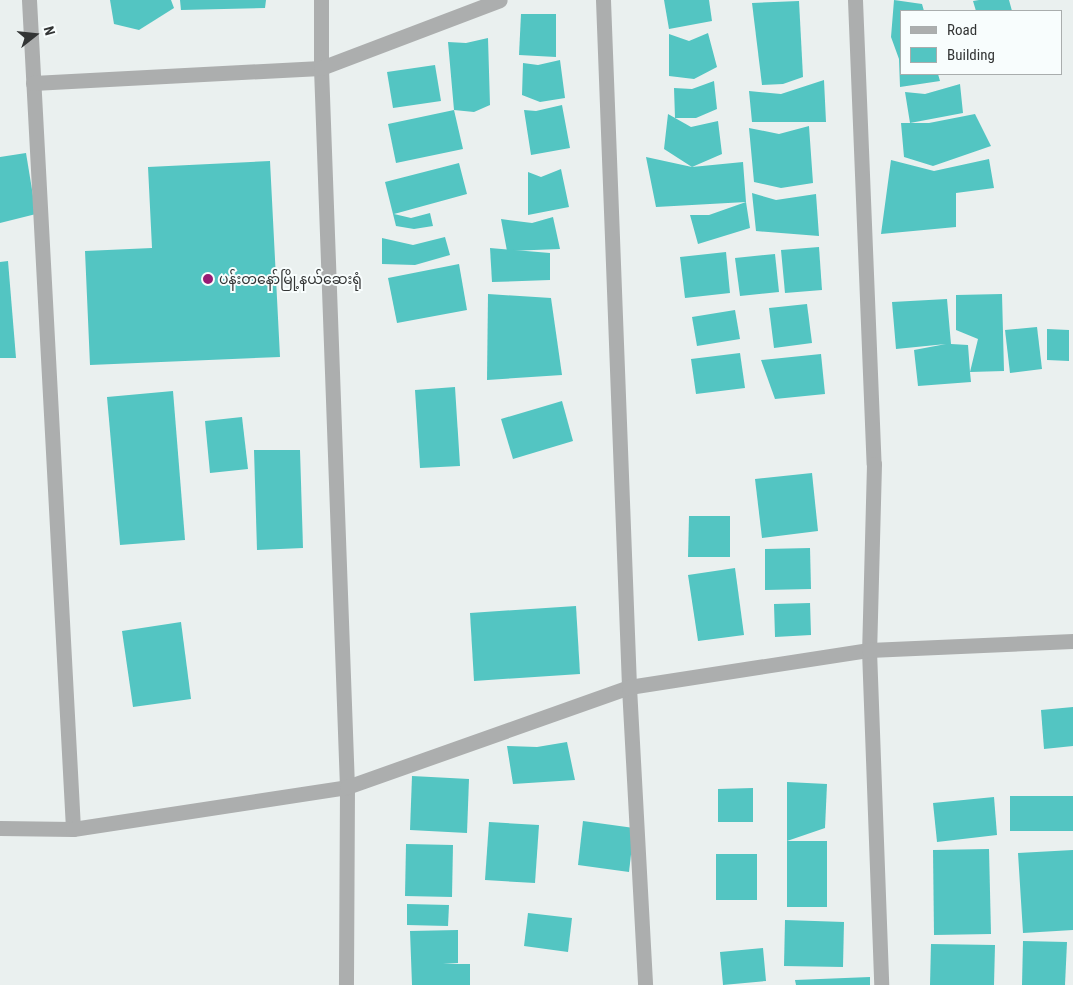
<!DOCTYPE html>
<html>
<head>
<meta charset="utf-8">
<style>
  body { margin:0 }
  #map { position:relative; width:1073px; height:985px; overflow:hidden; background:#eaf0ef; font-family:"Roboto Condensed","Noto Sans Myanmar",sans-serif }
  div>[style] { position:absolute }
  .building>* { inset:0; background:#53c5c2 }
  .minor>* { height:15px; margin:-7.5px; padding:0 7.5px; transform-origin:7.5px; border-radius:7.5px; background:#acaeae }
  .dots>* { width:14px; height:14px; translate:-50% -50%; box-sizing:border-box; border:2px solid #f8fdfd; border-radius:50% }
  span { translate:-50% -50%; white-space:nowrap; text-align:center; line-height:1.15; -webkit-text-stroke:4px #f8fdfd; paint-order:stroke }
  .poi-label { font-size:14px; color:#333535 }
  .left { translate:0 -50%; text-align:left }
  .legend { position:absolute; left:900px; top:10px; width:162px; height:65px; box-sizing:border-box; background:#f8fdfd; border:1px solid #a9adad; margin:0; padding:6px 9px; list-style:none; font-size:15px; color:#333535 }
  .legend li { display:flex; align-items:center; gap:10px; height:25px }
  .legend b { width:25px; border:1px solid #a9adad }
  .north { position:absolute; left:10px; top:10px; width:50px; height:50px; -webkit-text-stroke:4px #f8fdfd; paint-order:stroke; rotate:74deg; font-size:14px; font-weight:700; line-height:20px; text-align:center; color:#333535 }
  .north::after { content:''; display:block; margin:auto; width:18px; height:22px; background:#333535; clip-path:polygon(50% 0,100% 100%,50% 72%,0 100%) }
</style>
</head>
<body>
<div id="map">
  <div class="building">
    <div style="clip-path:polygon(110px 0,171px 0,174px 8px,139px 30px,114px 24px)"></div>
    <div style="clip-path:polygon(180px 0,266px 0,265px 8px,181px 10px)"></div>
    <div style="clip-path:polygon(664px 0,709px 0,712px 21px,669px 29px)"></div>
    <div style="clip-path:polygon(894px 0,922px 4px,924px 11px,902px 11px,902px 74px,938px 74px,940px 81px,900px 87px,899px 59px,891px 37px)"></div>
    <div style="clip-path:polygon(979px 0,1009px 0,1012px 11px,976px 11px,973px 1px)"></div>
    <div style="clip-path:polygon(799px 1px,803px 77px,783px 84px,762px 85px,752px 3px)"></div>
    <div style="clip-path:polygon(521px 14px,556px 14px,556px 57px,519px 55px)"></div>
    <div style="clip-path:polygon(708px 33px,717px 67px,694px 79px,669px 76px,669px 34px,689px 41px)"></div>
    <div style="clip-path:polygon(488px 38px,490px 105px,474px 112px,454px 110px,448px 42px,466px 43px)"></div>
    <div style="clip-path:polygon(560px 60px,565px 98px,540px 102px,522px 95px,523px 63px,538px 65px)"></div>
    <div style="clip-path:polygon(435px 65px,441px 101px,393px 108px,387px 72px)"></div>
    <div style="clip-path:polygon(824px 80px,826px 122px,752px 122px,749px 91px,781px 94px)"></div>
    <div style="clip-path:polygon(714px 81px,717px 109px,696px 118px,675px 118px,674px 88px,692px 89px)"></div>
    <div style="clip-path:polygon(960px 84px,963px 113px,910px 123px,905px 92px,925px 94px)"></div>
    <div style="clip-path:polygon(562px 105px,570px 148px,531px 155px,524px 110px,536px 111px)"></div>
    <div style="clip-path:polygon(454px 110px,463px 149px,396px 163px,388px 124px)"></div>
    <div style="clip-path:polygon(668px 114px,691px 127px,718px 121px,722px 154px,692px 167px,743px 162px,746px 202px,656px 207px,646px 157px,692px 167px,664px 149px)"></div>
    <div style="clip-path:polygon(975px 114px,991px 146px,933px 166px,904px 157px,901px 123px,929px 123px)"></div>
    <div style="clip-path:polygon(809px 126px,813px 183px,781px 188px,754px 182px,749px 128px,779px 134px)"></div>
    <div style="clip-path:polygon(26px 153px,36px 214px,0 223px,0 157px)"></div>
    <div style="clip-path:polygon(989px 159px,994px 188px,956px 193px,956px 227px,881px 234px,891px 160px,934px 171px)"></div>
    <div style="clip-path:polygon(270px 161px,280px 357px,90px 365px,85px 251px,152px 248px,148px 167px)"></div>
    <div style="clip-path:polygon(459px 163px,467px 194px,394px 214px,411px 218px,430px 213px,433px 226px,414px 229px,396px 226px,385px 182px)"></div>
    <div style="clip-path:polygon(561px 169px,569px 207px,528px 215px,528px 172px,541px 177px)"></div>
    <div style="clip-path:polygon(752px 193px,776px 200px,816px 194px,819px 236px,756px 231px)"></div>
    <div style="clip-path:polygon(746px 202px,750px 228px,698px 244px,690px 215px,709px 215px)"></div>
    <div style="clip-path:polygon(553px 217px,560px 249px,507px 251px,501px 219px,532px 223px)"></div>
    <div style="clip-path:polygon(445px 237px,450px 255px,415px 265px,382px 264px,382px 238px,413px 245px)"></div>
    <div style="clip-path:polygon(819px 247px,822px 290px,785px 293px,781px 250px)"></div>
    <div style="clip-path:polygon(490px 248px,550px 253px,550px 280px,492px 282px)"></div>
    <div style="clip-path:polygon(726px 252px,730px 293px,685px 298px,680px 257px)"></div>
    <div style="clip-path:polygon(775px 254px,779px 292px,740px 296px,735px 258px)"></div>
    <div style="clip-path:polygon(8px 261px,16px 358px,0 358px,0 262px)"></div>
    <div style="clip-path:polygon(459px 264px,467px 310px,397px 323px,388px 278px)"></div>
    <div style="clip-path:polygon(488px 294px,551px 298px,562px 375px,487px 380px)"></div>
    <div style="clip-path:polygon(1002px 294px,1004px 371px,970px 372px,971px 382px,918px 386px,914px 350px,946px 344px,896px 349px,892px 302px,947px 299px,951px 344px,968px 345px,970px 372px,978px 339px,956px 330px,956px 295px)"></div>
    <div style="clip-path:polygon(807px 304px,812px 343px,774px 348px,769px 308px)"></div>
    <div style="clip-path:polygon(735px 310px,740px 339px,697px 346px,692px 317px)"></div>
    <div style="clip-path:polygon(1037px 327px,1042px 369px,1010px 373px,1005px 330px)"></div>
    <div style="clip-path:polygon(1047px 329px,1069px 330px,1069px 361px,1047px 360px)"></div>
    <div style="clip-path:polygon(740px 353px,745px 388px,696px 394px,691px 359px)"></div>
    <div style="clip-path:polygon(821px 354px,825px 394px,775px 399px,761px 360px)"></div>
    <div style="clip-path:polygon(455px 387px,460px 466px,420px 468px,415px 390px)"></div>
    <div style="clip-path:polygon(173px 391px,185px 540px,120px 545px,107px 397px)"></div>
    <div style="clip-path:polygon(562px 401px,573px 441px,513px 459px,501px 419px)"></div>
    <div style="clip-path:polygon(242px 417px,248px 469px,210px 473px,205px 421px)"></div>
    <div style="clip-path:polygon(254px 450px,300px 450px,303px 548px,257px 550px)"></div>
    <div style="clip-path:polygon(812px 473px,818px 531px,762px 538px,755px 479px)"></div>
    <div style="clip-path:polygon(689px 516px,730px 516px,730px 557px,688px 557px)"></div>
    <div style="clip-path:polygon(810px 548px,811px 589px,765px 590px,765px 549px)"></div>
    <div style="clip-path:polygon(735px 568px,744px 635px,698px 641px,688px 575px)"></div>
    <div style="clip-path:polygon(810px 603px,811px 635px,775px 637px,774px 604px)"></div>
    <div style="clip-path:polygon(576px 606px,580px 674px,474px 681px,470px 613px)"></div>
    <div style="clip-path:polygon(181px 622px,191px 699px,133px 707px,122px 631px)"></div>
    <div style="clip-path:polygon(1073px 707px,1073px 746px,1044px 749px,1041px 710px)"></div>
    <div style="clip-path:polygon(567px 742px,575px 780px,513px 784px,507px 746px,537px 747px)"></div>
    <div style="clip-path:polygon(412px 776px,469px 779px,467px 833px,410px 830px)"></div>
    <div style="clip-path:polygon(787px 782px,827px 784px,825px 828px,787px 841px)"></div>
    <div style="clip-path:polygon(753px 788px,753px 822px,718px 822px,718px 789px)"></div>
    <div style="clip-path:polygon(1010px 796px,1073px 796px,1073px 831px,1010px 831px)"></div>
    <div style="clip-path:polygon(994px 797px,997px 835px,937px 842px,933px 803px)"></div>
    <div style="clip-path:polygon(583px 821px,634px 828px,629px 872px,578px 865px)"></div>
    <div style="clip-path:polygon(489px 822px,539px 825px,535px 883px,485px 880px)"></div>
    <div style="clip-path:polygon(787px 841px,827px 841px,827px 907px,787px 907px)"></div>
    <div style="clip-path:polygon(406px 844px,453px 845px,452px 897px,405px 896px)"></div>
    <div style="clip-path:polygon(989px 849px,991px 934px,934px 935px,933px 850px)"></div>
    <div style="clip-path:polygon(1073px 850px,1073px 930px,1023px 933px,1018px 853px)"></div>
    <div style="clip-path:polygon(716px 854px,757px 854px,757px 900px,716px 900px)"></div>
    <div style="clip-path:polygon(407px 904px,449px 905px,448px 926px,407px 925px)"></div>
    <div style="clip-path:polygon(528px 913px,572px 918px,568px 952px,524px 946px)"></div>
    <div style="clip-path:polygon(785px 920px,844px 922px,843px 967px,784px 966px)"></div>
    <div style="clip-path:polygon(458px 930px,458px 963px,443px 964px,470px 964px,470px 985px,412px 985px,410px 931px)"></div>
    <div style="clip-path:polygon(1023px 941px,1067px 942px,1065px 985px,1022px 985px)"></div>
    <div style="clip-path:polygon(931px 944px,995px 945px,994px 985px,930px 985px)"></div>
    <div style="clip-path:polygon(763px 948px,766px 981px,723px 985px,720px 952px)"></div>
    <div style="clip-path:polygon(870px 977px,870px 985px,796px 985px,795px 980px)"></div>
  </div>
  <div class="minor">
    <div style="left:29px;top:0;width:830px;rotate:86.96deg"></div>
    <div style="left:321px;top:0;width:68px;rotate:90deg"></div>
    <div style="left:321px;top:68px;width:719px;rotate:87.93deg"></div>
    <div style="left:347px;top:787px;width:198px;rotate:90.3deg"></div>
    <div style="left:603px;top:0;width:687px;rotate:87.83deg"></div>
    <div style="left:629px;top:687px;width:298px;rotate:86.9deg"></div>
    <div style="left:855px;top:0;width:464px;rotate:87.7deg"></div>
    <div style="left:874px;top:464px;width:186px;rotate:91.5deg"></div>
    <div style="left:869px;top:650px;width:335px;rotate:87.9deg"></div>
    <div style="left:33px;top:83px;width:288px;rotate:-3deg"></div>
    <div style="left:321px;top:68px;width:191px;rotate:-20.8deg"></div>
    <div style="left:0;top:828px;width:73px;rotate:0.8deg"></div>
    <div style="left:73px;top:829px;width:277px;rotate:-8.7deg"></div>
    <div style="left:347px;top:787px;width:299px;rotate:-19.5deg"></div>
    <div style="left:629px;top:687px;width:243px;rotate:-8.8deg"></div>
    <div style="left:869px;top:650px;width:204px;rotate:-2.5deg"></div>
  </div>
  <div class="dots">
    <div style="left:208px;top:279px;background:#971b74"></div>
  </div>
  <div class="poi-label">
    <span class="left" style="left:219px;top:279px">ပန်းတနော်မြို့နယ်ဆေးရုံ</span>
  </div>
  <ul class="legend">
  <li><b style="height:6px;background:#acaeae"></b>Road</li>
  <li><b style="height:14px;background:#53c5c2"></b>Building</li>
  </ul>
  <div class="north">N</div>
</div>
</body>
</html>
